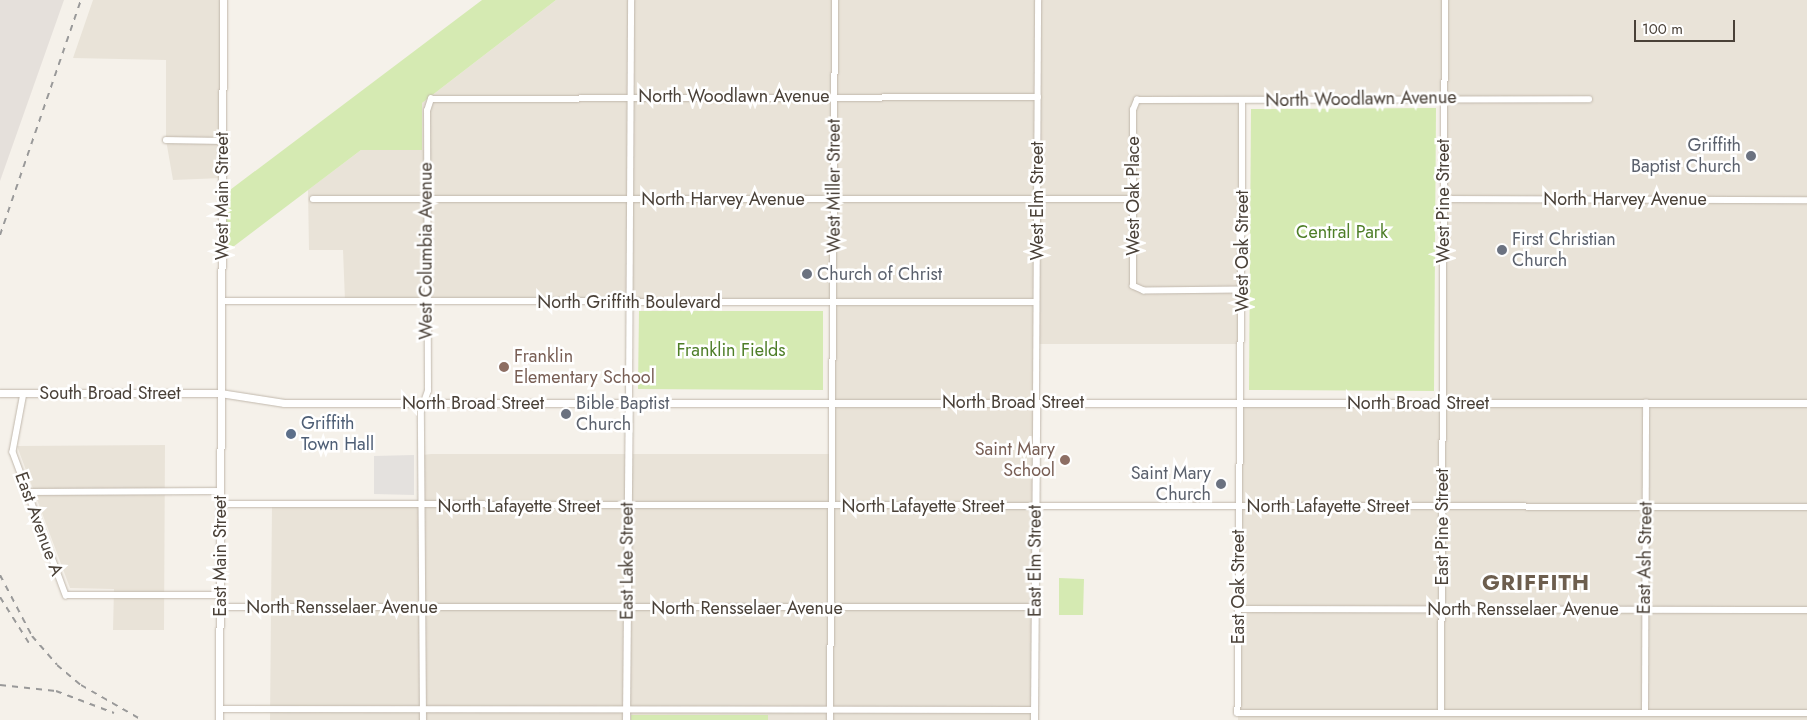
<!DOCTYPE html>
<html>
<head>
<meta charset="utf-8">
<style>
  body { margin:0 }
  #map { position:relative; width:1807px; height:720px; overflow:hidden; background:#f5f1ea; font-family:Jost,sans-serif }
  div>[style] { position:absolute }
  .residential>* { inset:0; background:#e9e3d8 }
  .industrial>* { inset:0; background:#e5e0db }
  .green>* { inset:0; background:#d5eab2 }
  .parking>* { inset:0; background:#e4e1de }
  .roads { filter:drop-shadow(0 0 1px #c1b8ac) drop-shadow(0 0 1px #c1b8ac) }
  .minor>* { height:5.5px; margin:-2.75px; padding:0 2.75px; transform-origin:2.75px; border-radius:2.75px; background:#fff }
  .tertiary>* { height:7px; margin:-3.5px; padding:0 3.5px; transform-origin:3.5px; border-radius:3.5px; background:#fff }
  .rail>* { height:2px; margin-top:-1px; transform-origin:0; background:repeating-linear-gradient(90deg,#999 0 6px,transparent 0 12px) }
  .dots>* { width:14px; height:14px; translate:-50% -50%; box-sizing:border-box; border:2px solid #fff; border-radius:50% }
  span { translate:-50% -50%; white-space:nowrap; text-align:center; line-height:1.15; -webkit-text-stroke:5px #fff; paint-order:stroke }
  .street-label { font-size:18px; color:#4a4138 }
  .worship-label { font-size:18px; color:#5b616d }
  .right { translate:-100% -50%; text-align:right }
  .left { translate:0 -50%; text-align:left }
  .park-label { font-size:18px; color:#4e7e28 }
  .education-label { font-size:18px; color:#785e54 }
  .service-label { font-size:18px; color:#4e5e75 }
  .district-label { font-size:22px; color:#6d5e4e; font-weight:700; letter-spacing:1px }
  .scale { position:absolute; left:1634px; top:20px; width:101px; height:22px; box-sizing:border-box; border:2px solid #4a4138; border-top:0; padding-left:6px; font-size:15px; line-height:18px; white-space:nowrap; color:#4a4138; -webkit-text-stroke:4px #fff; paint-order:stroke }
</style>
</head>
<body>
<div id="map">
  <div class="residential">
    <div style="clip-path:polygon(93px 0,223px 0,222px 178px,173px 180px,166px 140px,166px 60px,73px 58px)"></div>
    <div style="clip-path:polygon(556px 0,1807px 0,1807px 720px,1238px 720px,1240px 402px,1442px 403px,1444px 99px,1243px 100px,1242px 344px,1036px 344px,1034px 720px,768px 720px,768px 715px,631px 715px,630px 720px,270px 720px,272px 505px,424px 505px,422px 455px,431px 454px,832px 454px,833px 302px,345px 301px,343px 250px,309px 250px,308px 190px,361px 150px,422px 150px,422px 103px)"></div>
    <div style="clip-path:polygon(165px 445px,164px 630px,113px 630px,114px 589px,70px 588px,17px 446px)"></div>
  </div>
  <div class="industrial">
    <div style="clip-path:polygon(0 0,64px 0,0 181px)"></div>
  </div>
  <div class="green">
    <div style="clip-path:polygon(482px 0,556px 0,422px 103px,422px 150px,361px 150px,221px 256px,222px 196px)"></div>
    <div style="clip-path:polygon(1436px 108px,1434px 391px,1249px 390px,1251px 109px)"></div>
    <div style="clip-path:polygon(639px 311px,823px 311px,823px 390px,638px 389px)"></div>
    <div style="clip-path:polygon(1059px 578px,1084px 579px,1083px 615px,1059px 615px)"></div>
    <div style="clip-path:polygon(631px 715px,768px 715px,768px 720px,631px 720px)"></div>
  </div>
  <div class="parking">
    <div style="clip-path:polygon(414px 455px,414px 495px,374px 494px,374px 456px)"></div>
  </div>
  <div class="roads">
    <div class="minor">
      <div style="left:1243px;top:100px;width:613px;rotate:90.47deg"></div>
      <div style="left:1238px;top:713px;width:569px"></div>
      <div style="left:166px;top:140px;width:56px;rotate:1deg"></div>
      <div style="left:313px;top:199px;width:820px"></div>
      <div style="left:1443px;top:199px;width:364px;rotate:0.2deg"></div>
      <div style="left:1242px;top:290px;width:98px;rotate:179.4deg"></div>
      <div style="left:1144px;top:291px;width:12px;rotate:-156deg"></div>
      <div style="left:1133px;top:286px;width:176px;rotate:-90deg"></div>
      <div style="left:1133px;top:110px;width:11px;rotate:-68deg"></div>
      <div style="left:1137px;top:100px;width:452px;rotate:-0.1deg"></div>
      <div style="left:221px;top:301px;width:815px;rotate:0.07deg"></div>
      <div style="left:24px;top:393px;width:60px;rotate:100.6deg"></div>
      <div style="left:13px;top:452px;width:153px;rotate:69.7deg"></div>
      <div style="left:66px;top:595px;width:153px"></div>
      <div style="left:629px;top:402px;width:402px;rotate:-89.7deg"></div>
      <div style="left:1036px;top:402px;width:402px;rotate:-89.7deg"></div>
      <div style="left:28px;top:492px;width:192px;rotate:-0.3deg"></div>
      <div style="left:220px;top:504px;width:1587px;rotate:0.11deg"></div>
      <div style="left:219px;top:607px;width:816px"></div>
      <div style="left:1239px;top:609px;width:568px;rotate:0.1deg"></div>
      <div style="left:219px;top:709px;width:815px;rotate:0.07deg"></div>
      <div style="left:1441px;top:712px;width:712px;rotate:-89.68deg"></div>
      <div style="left:1645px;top:712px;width:309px;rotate:-89.8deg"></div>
      <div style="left:423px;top:720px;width:309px;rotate:-90.4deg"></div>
      <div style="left:421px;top:411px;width:21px;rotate:-71deg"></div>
      <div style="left:428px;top:391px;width:280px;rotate:-90.2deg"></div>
      <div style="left:427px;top:111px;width:13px;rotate:-72deg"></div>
      <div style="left:431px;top:99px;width:607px;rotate:-0.19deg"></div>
      <div style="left:830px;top:720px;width:720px;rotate:-89.6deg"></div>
    </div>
    <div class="tertiary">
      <div style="left:0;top:393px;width:220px"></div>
      <div style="left:220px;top:393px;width:65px;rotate:8.9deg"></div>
      <div style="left:284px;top:403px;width:1523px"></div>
      <div style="left:219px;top:720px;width:720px;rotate:-89.68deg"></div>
      <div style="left:626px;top:720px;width:318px;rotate:-89.5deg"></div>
      <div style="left:1034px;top:720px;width:318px;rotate:-89.6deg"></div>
    </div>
  </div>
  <div class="rail">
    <div style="left:0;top:235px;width:249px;rotate:-71deg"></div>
    <div style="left:0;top:575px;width:69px;rotate:62.3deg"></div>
    <div style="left:32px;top:636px;width:38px;rotate:49deg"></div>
    <div style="left:57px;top:665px;width:31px;rotate:40deg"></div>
    <div style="left:81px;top:685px;width:70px;rotate:29.8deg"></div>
    <div style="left:0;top:597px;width:54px;rotate:57.8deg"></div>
    <div style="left:0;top:685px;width:56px;rotate:6.1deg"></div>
    <div style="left:56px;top:691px;width:62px;rotate:20.8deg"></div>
  </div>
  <div class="dots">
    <div style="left:1751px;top:156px;background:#6b7280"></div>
    <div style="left:1502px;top:250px;background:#6b7280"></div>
    <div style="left:807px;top:274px;background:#6b7280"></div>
    <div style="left:504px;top:367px;background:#8d6e63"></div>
    <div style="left:566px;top:414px;background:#6b7280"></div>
    <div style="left:291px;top:434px;background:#5c6f8a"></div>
    <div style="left:1065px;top:460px;background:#8d6e63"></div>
    <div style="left:1221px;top:484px;background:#6b7280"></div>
  </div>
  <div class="street-label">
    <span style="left:734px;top:96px">North Woodlawn Avenue</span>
    <span style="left:1361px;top:99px;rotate:-1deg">North Woodlawn Avenue</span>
    <span style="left:834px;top:186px;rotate:-90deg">West Miller Street</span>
    <span style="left:222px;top:196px;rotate:-90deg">West Main Street</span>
    <span style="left:1133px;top:196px;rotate:-90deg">West Oak Place</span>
    <span style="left:723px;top:199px">North Harvey Avenue</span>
    <span style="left:1625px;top:199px">North Harvey Avenue</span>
    <span style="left:1037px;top:201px;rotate:-90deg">West Elm Street</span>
    <span style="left:1443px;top:201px;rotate:-90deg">West Pine Street</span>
    <span style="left:426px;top:251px;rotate:-90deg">West Columbia Avenue</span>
    <span style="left:1242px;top:251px;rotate:-90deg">West Oak Street</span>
    <span style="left:629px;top:302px">North Griffith Boulevard</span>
    <span style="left:110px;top:393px">South Broad Street</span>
    <span style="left:1013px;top:402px">North Broad Street</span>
    <span style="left:473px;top:403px">North Broad Street</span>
    <span style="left:1418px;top:403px">North Broad Street</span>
    <span style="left:519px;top:506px">North Lafayette Street</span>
    <span style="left:923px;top:506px">North Lafayette Street</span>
    <span style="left:1328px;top:506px">North Lafayette Street</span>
    <span style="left:39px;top:524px;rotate:70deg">East Avenue A</span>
    <span style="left:1442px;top:527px;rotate:-90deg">East Pine Street</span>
    <span style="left:220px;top:556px;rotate:-90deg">East Main Street</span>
    <span style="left:1645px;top:558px;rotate:-89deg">East Ash Street</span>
    <span style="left:627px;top:561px;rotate:-90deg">East Lake Street</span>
    <span style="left:1035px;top:561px;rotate:-90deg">East Elm Street</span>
    <span style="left:1238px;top:587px;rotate:-90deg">East Oak Street</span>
    <span style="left:342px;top:607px">North Rensselaer Avenue</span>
    <span style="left:747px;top:608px">North Rensselaer Avenue</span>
    <span style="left:1523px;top:609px">North Rensselaer Avenue</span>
  </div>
  <div class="worship-label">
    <span class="right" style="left:1741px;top:156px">Griffith<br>Baptist Church</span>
    <span class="left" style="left:1512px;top:250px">First Christian<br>Church</span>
    <span class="left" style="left:817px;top:274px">Church of Christ</span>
    <span class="left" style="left:576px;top:414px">Bible Baptist<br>Church</span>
    <span class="right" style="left:1211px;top:484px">Saint Mary<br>Church</span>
  </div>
  <div class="park-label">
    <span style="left:1342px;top:232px">Central Park</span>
    <span style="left:731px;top:350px">Franklin Fields</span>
  </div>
  <div class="education-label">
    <span class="left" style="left:514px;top:367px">Franklin<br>Elementary School</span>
    <span class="right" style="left:1055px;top:460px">Saint Mary<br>School</span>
  </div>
  <div class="service-label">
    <span class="left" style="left:301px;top:434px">Griffith<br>Town Hall</span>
  </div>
  <div class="district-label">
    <span style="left:1536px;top:583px">GRIFFITH</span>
  </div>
  <div class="scale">100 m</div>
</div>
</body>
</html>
